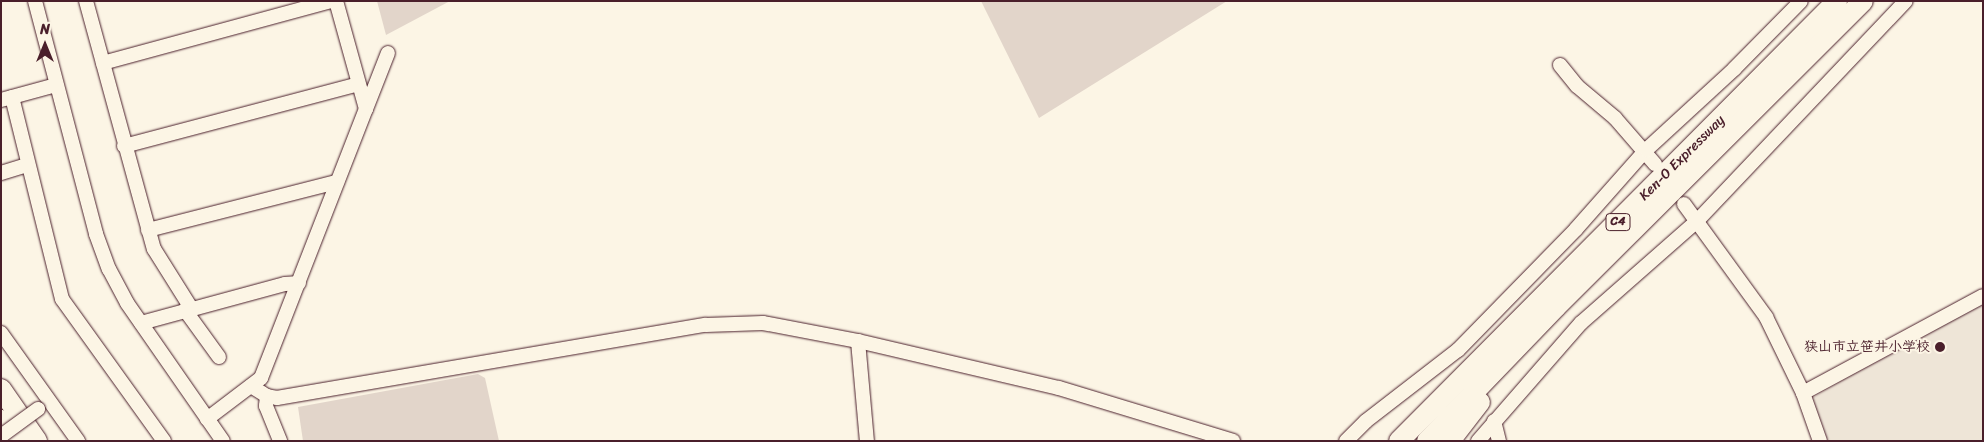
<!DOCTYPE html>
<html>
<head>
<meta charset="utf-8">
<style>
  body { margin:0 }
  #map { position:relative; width:1984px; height:442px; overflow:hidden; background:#fcf5e5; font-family:Sriracha,"Klee One",sans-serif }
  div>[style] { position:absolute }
  .built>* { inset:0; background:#eee5d7 }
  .green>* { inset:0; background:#e2d5ca }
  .roads { filter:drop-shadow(0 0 1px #4a1f2b) drop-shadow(0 0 1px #4a1f2b) }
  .minor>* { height:14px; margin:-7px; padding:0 7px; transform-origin:7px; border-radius:7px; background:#fcf5e5 }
  .highway>* { height:20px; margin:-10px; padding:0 10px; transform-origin:10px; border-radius:10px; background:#fcf5e5 }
  .bridges { filter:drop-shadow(0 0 1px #4a1f2b) drop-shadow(0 0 1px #4a1f2b) }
  .minor-bridge>* { height:14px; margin:-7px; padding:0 7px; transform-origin:7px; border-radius:7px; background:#fcf5e5 }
  .dots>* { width:14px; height:14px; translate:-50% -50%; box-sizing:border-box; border:2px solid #fcf5e5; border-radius:50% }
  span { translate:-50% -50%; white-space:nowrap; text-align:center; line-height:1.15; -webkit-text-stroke:4px #fcf5e5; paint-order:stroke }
  .shield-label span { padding:1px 4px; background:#fcf5e5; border:1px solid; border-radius:4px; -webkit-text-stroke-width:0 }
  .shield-label { font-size:12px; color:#4a1f2b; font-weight:700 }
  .street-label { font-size:14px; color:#4a1f2b }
  .poi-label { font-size:14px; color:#4a1f2b; font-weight:700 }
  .right { translate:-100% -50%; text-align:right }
  .frame { position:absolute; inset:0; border:2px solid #4a1f2b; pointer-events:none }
  .north { position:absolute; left:20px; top:20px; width:50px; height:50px; -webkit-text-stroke:4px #fcf5e5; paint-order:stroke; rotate:0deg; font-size:14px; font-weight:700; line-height:20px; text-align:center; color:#4a1f2b }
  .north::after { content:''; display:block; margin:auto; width:18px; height:22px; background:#4a1f2b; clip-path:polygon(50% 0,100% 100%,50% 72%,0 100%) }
</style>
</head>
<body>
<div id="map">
  <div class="built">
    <div style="clip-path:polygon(1983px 296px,1983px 441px,1828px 441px,1811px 399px)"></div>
  </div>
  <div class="green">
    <div style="clip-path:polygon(377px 1px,450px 1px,386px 35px)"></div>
    <div style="clip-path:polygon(981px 1px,1227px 1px,1039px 118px)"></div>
    <div style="clip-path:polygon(478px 374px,485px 378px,499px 441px,303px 441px,298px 407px)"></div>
  </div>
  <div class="roads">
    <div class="minor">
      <div style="left:35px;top:1px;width:241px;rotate:75.3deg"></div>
      <div style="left:96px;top:234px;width:37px;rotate:70deg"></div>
      <div style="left:109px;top:269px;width:38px;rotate:62deg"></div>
      <div style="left:127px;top:303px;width:168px;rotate:55.2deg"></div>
      <div style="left:86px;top:1px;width:257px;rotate:74.7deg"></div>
      <div style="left:154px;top:249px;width:70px;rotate:57.9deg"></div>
      <div style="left:103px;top:63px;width:236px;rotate:-15.2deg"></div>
      <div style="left:1560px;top:65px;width:27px;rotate:51deg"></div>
      <div style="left:1577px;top:86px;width:50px;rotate:40.1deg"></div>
      <div style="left:1615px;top:118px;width:61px;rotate:49deg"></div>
      <div style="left:12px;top:97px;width:208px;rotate:76.1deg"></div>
      <div style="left:62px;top:299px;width:175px;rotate:54.3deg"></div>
      <div style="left:1px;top:100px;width:57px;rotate:-15.3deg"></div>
      <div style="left:366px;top:109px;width:60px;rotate:-68.6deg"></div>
      <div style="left:124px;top:146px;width:242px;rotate:-14.8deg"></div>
      <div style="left:1px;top:173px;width:28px;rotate:-17deg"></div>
      <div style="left:1684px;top:204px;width:140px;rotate:54deg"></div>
      <div style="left:1766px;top:317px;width:85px;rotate:64deg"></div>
      <div style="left:1803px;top:393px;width:51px;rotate:70.5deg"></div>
      <div style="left:148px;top:230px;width:195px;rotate:-14.3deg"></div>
      <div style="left:185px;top:310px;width:58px;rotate:54.1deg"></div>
      <div style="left:141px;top:323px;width:149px;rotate:-15.2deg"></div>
      <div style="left:285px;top:284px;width:14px;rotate:-4deg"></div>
      <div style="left:1px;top:333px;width:133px;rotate:54.5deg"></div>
      <div style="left:858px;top:341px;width:100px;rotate:84.9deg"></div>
      <div style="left:251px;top:386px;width:19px;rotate:32deg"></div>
      <div style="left:267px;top:396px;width:10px;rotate:11deg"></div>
      <div style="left:277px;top:398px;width:435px;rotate:-9.7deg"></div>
      <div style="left:706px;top:325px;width:57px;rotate:-2deg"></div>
      <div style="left:763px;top:323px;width:97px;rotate:10.7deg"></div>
      <div style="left:858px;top:341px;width:206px;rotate:13.2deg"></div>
      <div style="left:1059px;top:388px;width:182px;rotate:16.9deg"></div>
      <div style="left:1803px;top:393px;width:204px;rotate:-28.3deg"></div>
      <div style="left:267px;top:396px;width:10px;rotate:96deg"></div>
      <div style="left:266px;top:406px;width:38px;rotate:68deg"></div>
      <div style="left:207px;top:419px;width:68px;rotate:-37.2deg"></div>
      <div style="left:261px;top:378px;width:289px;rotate:-68.7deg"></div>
      <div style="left:366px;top:109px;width:112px;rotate:-105.5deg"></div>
      <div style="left:1494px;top:421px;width:21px;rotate:76deg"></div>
      <div style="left:1346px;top:441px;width:28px;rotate:-45deg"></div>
      <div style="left:1366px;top:421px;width:116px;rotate:-37.7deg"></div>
      <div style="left:1458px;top:350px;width:169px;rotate:-45.7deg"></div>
      <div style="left:1576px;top:229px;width:106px;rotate:-48.5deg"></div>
      <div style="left:1646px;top:150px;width:120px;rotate:-42.6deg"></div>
      <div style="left:1734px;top:69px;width:95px;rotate:-45.4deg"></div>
      <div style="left:1478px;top:441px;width:157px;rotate:-48.9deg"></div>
      <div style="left:1581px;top:323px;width:154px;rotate:-41.3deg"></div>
      <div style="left:1697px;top:221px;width:303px;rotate:-46.5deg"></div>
    </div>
    <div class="highway">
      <div style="left:1px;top:389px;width:63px;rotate:55.3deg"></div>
      <div style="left:1px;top:420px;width:26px;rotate:54deg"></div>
      <div style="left:1399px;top:441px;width:621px;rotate:-45.13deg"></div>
      <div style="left:1427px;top:441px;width:186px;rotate:-46.1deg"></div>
      <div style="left:1556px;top:307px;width:433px;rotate:-44.9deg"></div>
      <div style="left:1450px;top:441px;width:49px;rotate:-52.4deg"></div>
    </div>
  </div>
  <div class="bridges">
    <div class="minor-bridge">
      <div style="left:1px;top:436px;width:46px;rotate:-36.1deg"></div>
    </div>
  </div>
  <div class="dots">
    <div style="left:1940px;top:347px;background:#4a1f2b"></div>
  </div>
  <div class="shield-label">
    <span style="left:1618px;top:222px">C4</span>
  </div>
  <div class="street-label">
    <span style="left:1682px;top:158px;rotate:-45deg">Ken-O Expressway</span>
  </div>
  <div class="poi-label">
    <span class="right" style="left:1930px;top:347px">狭山市立笹井小学校</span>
  </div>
  <div class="frame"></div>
  <div class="north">N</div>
</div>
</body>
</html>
